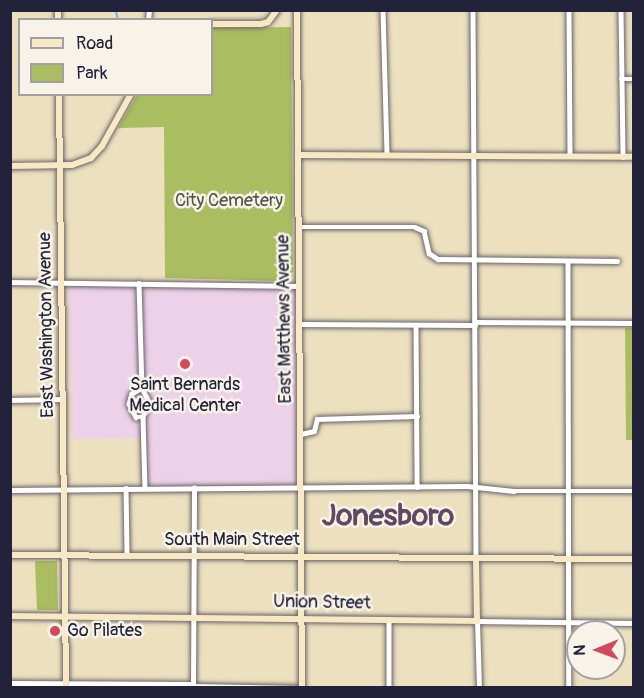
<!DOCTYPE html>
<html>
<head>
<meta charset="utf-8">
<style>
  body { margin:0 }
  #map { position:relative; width:644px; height:698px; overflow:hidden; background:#ece0bf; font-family:Pangolin,sans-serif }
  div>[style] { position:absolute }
  .built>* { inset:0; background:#edd1e9 }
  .green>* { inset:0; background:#aabd61 }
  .stream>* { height:1.5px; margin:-0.75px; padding:0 0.75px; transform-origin:0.75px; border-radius:0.75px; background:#76b2e8 }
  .roads { filter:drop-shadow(0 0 2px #696469) drop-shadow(0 0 2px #696469) }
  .street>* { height:4.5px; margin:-2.25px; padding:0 2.25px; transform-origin:2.25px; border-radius:2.25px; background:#fff }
  .secondary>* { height:6px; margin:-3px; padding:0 3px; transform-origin:3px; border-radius:3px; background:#f8e8c3 }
  .dots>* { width:16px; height:16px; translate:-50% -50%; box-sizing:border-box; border:3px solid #f7f3e8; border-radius:50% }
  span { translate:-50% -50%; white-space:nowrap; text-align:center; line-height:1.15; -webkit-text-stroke:5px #f7f3e8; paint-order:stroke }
  .park-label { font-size:18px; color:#525848 }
  .street-label { font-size:18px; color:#22223b }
  .poi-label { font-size:18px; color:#22223b }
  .left { translate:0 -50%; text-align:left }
  .town-label { font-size:30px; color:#604863; font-weight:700 }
  .frame { position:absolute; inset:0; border:12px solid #22223b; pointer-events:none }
  .legend { position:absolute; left:18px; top:18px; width:195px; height:78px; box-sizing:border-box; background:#f7f3e8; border:2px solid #a29fa3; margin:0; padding:8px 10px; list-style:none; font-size:18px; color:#22223b }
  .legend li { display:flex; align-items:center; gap:12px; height:30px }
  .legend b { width:30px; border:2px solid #a29fa3 }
  .north { position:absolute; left:566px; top:620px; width:60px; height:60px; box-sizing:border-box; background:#f7f3e8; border:2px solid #a29fa3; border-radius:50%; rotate:269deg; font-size:16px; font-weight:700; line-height:24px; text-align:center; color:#22223b }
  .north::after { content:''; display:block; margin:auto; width:21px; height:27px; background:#d1495b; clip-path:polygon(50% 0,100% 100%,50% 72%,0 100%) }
</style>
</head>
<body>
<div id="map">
  <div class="built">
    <div style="clip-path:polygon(73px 284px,298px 287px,302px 487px,145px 488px,145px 438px,72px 439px,69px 289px)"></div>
  </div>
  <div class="green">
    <div style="clip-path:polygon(291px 27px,293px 275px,284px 281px,165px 278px,164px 127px,118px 128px,137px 95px,212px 94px,212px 28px)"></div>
    <div style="clip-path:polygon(625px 328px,633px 328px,633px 440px,626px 440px)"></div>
    <div style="clip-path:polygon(35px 561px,57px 561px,58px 610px,37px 610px)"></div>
  </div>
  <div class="stream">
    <div style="left:116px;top:10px;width:8px;rotate:76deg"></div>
  </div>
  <div class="roads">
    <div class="street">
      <div style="left:383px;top:10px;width:145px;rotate:88.4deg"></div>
      <div style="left:473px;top:10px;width:547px;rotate:89.69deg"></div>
      <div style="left:569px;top:10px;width:146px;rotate:89.6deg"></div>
      <div style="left:621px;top:10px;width:147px;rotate:89.2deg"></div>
      <div style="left:148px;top:20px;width:10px;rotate:-84deg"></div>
      <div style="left:621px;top:79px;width:13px"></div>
      <div style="left:299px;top:227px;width:116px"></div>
      <div style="left:415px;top:227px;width:10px;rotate:24deg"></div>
      <div style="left:424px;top:231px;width:23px;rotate:77deg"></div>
      <div style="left:429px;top:253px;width:11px;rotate:34deg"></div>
      <div style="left:438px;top:259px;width:179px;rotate:0.6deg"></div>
      <div style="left:568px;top:261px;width:427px;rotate:89.9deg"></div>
      <div style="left:10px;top:282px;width:289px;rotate:0.8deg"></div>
      <div style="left:139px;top:283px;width:105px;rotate:88.4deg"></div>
      <div style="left:142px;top:388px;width:16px;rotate:63deg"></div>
      <div style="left:149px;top:402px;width:16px;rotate:112deg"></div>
      <div style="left:143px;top:417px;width:71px;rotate:88.4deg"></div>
      <div style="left:475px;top:322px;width:159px;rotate:0.4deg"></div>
      <div style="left:299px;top:324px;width:176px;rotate:0.3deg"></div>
      <div style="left:416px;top:325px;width:162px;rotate:89.6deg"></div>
      <div style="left:142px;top:388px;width:12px;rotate:149deg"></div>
      <div style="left:132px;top:394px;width:10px;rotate:107deg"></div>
      <div style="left:129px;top:404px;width:15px;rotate:62deg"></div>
      <div style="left:136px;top:417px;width:7px"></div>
      <div style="left:10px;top:400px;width:53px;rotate:-1.1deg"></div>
      <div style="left:301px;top:434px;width:13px;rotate:-13deg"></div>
      <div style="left:314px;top:431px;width:12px;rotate:-76deg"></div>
      <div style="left:317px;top:419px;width:100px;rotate:-1.7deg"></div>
      <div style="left:126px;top:488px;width:67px;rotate:89.1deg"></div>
      <div style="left:10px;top:490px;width:457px;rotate:-0.5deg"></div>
      <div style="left:467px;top:486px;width:47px;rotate:6.1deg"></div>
      <div style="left:514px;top:491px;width:120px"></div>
      <div style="left:389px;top:619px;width:69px;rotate:90deg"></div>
      <div style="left:10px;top:683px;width:183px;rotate:0.3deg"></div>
      <div style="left:193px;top:686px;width:109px;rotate:1.1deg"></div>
      <div style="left:193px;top:688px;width:200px;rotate:-89.7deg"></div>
      <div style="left:479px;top:688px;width:67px;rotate:-91.7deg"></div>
      <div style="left:477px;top:621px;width:157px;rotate:0.7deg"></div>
    </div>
    <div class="secondary">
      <div style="left:58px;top:10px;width:10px;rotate:90deg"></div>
      <div style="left:297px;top:10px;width:678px;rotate:89.58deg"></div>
      <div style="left:212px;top:24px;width:49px"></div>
      <div style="left:261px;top:24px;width:7px;rotate:-16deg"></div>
      <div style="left:268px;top:22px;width:15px;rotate:-53deg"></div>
      <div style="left:59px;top:94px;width:594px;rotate:89.32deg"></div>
      <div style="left:299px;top:155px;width:335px;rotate:0.3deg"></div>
      <div style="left:10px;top:166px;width:62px;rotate:-0.9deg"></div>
      <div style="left:72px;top:165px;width:20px;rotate:-20deg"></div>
      <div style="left:91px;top:158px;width:16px;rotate:-47deg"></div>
      <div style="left:102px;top:146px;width:60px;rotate:-60.9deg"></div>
      <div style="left:10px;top:555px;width:624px;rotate:0.37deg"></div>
      <div style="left:10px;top:616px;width:467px;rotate:0.6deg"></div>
      <div style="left:477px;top:621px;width:64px;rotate:-90.9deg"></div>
    </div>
  </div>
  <div class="dots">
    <div style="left:185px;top:364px;background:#d1495b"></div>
    <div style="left:55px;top:631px;background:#d1495b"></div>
  </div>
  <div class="park-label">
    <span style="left:229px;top:201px">City Cemetery</span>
  </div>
  <div class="street-label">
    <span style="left:285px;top:319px;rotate:-91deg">East Matthews Avenue</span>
    <span style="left:47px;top:325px;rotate:-91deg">East Washington Avenue</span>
    <span style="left:232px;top:540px">South Main Street</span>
    <span style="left:322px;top:603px;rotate:1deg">Union Street</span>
  </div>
  <div class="poi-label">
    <span style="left:185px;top:396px">Saint Bernards<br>Medical Center</span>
    <span class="left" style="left:67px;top:631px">Go Pilates</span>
  </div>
  <div class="town-label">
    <span style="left:388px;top:516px">Jonesboro</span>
  </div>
  <div class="frame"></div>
  <ul class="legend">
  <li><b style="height:8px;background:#f8e8c3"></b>Road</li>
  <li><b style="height:16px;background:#aabd61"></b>Park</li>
  </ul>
  <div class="north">N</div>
</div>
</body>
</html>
